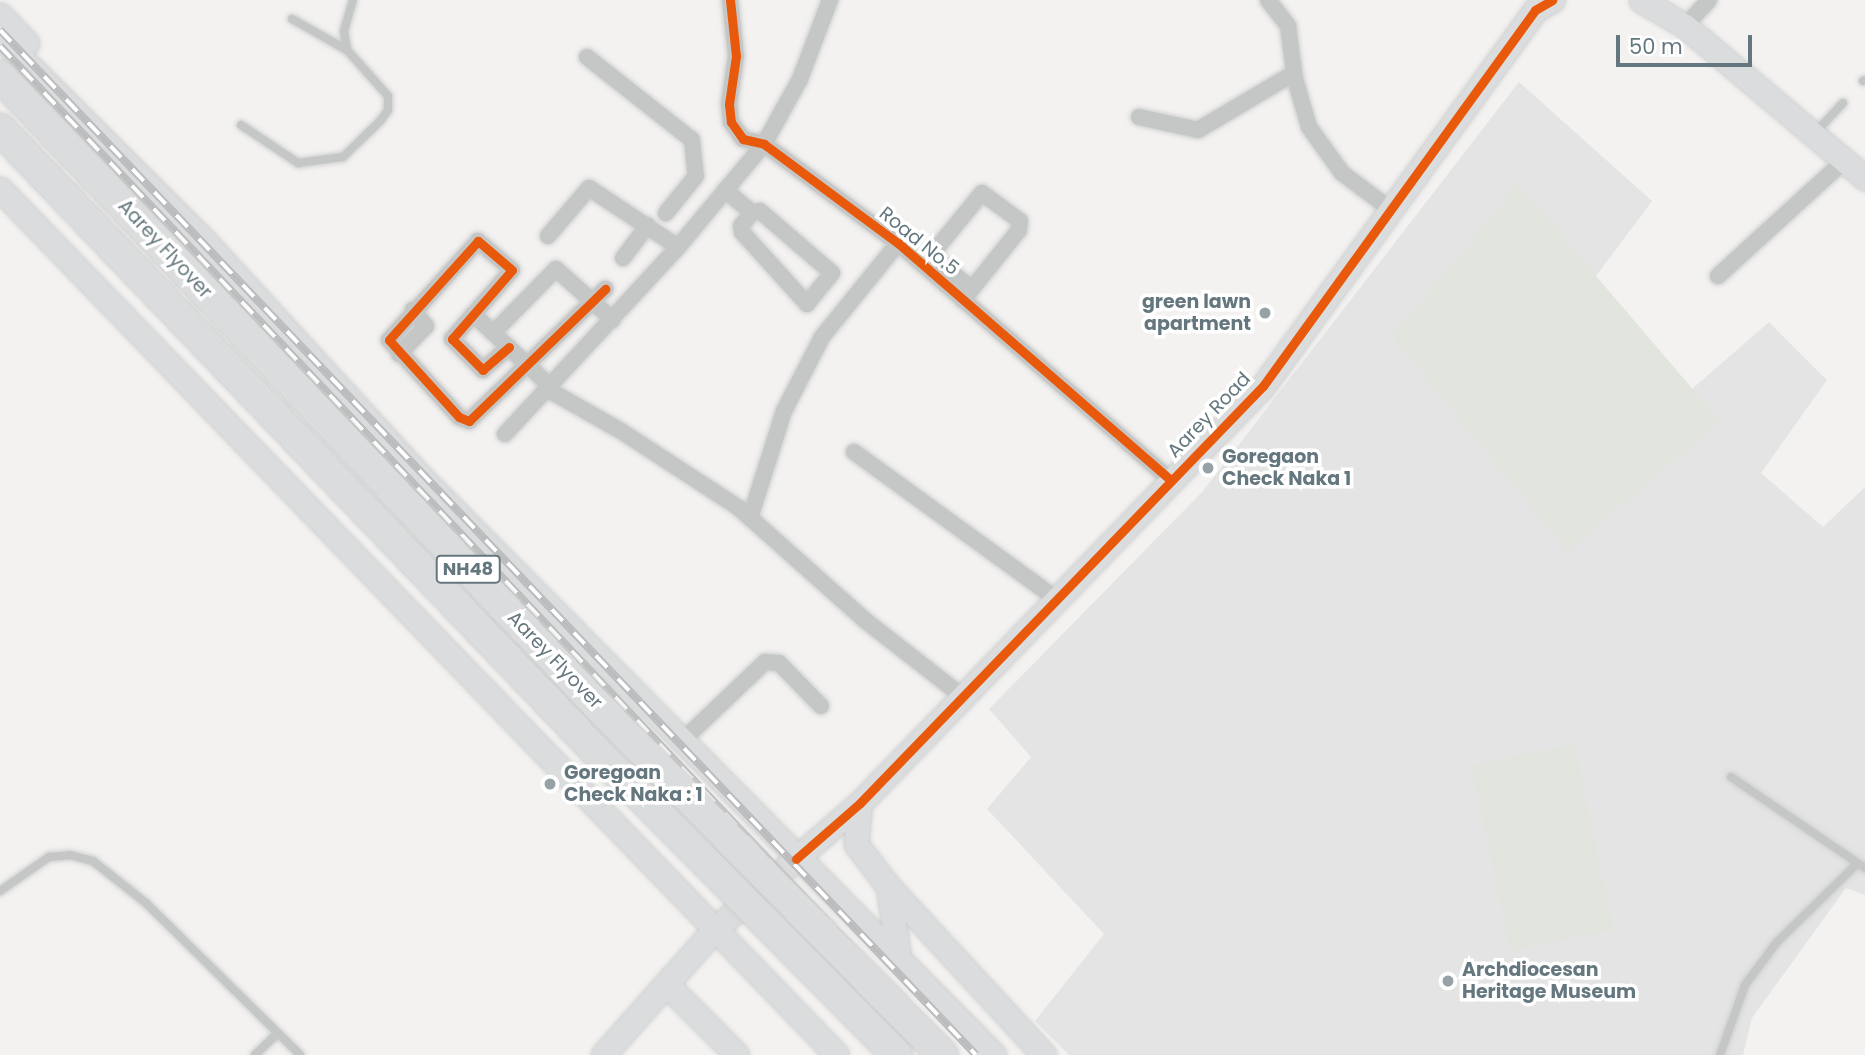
<!DOCTYPE html>
<html>
<head>
<meta charset="utf-8">
<style>
  body { margin:0 }
  #map { position:relative; width:1865px; height:1055px; overflow:hidden; background:#f3f2f1; font-family:Poppins,sans-serif }
  div>[style] { position:absolute }
  .built>* { inset:0; background:#e3e4e3 }
  .green>* { inset:0; background:#e2e4de }
  .roads { filter:drop-shadow(0 0 2px #cecfcf) drop-shadow(0 0 2px #cecfcf) }
  .lane>* { height:8px; margin:-4px; padding:0 4px; transform-origin:4px; border-radius:4px; background:#c5c7c7 }
  .street>* { height:16px; margin:-8px; padding:0 8px; transform-origin:8px; border-radius:8px; background:#c5c7c7 }
  .secondary>* { height:23px; margin:-11.5px; padding:0 11.5px; transform-origin:11.5px; border-radius:11.5px; background:#dbdcdd }
  .rail>* { height:8px; margin-top:-4px; transform-origin:0; background:repeating-linear-gradient(90deg,#fff 0 16px,#bbbcbd 0 32px); box-sizing:border-box; border-block:2px solid #bbbcbd }
  .bridges { filter:drop-shadow(0 0 2px #cecfcf) drop-shadow(0 0 2px #cecfcf) }
  .highway-bridge>* { height:30px; margin:-15px; padding:0 15px; transform-origin:15px; border-radius:15px; background:#dbdcdd }
  .cycleway>* { height:9px; margin:-4.5px; padding:0 4.5px; transform-origin:4.5px; border-radius:4.5px; background:#e8590c }
  .dots>* { width:19px; height:19px; translate:-50% -50%; box-sizing:border-box; border:4px solid #fff; border-radius:50% }
  span { translate:-50% -50%; white-space:nowrap; text-align:center; line-height:1.15; -webkit-text-stroke:7px #fff; paint-order:stroke }
  .shield-label span { padding:2px 5px; background:#fff; border:2px solid; border-radius:5px; -webkit-text-stroke-width:0 }
  .shield-label { font-size:18px; color:#65777e; font-weight:700 }
  .street-label { font-size:19px; color:#65777e }
  .poi-label { font-size:19px; color:#65777e; font-weight:700 }
  .right { translate:-100% -50%; text-align:right }
  .left { translate:0 -50%; text-align:left }
  .scale { position:absolute; left:1616px; top:35px; width:136px; height:32px; box-sizing:border-box; border:4px solid #65777e; border-top:0; padding-left:9px; font-size:21px; line-height:24px; white-space:nowrap; color:#65777e; -webkit-text-stroke:5px #fff; paint-order:stroke }
</style>
</head>
<body>
<div id="map">
  <div class="built">
    <div style="clip-path:polygon(1519px 82px,1652px 201px,1596px 276px,1692px 389px,1769px 322px,1827px 380px,1761px 473px,1823px 527px,1865px 487px,1865px 895px,1846px 888px,1752px 1018px,1743px 1055px,1069px 1055px,1035px 1021px,1104px 934px,987px 809px,1031px 757px,989px 709px,1203px 491px)"></div>
  </div>
  <div class="green">
    <div style="clip-path:polygon(1518px 185px,1720px 421px,1567px 551px,1393px 336px)"></div>
    <div style="clip-path:polygon(1574px 744px,1613px 929px,1511px 951px,1472px 766px)"></div>
  </div>
  <div class="roads">
    <div class="lane">
      <div style="left:292px;top:19px;width:63px;rotate:29.4deg"></div>
      <div style="left:1863px;top:81px;width:2px;rotate:-27deg"></div>
      <div style="left:241px;top:125px;width:69px;rotate:33.7deg"></div>
      <div style="left:298px;top:163px;width:45px;rotate:-7.6deg"></div>
      <div style="left:343px;top:157px;width:53px;rotate:-44.2deg"></div>
      <div style="left:381px;top:120px;width:12px;rotate:-55deg"></div>
      <div style="left:388px;top:110px;width:14px;rotate:-90deg"></div>
      <div style="left:388px;top:96px;width:62px;rotate:-131.7deg"></div>
      <div style="left:347px;top:50px;width:19px;rotate:-99deg"></div>
      <div style="left:344px;top:31px;width:32px;rotate:-74deg"></div>
      <div style="left:1815px;top:133px;width:41px;rotate:-47deg"></div>
      <div style="left:1731px;top:777px;width:162px;rotate:34.2deg"></div>
      <div style="left:0;top:891px;width:60px;rotate:-34.8deg"></div>
      <div style="left:49px;top:857px;width:21px;rotate:-5deg"></div>
      <div style="left:70px;top:855px;width:24px;rotate:15deg"></div>
      <div style="left:93px;top:861px;width:69px;rotate:38.5deg"></div>
      <div style="left:147px;top:904px;width:215px;rotate:44.6deg"></div>
      <div style="left:255px;top:1055px;width:30px;rotate:-44deg"></div>
      <div style="left:1720px;top:1055px;width:74px;rotate:-70.3deg"></div>
      <div style="left:1745px;top:985px;width:54px;rotate:-53.3deg"></div>
      <div style="left:1777px;top:942px;width:112px;rotate:-44.3deg"></div>
    </div>
    <div class="street">
      <div style="left:730px;top:0;width:56px;rotate:83.9deg"></div>
      <div style="left:736px;top:56px;width:49px;rotate:98.3deg"></div>
      <div style="left:729px;top:104px;width:18px;rotate:84deg"></div>
      <div style="left:731px;top:122px;width:21px;rotate:55deg"></div>
      <div style="left:743px;top:139px;width:22px;rotate:13deg"></div>
      <div style="left:764px;top:144px;width:167px;rotate:36.5deg"></div>
      <div style="left:898px;top:243px;width:362px;rotate:41deg"></div>
      <div style="left:1268px;top:0;width:33px;rotate:52deg"></div>
      <div style="left:1288px;top:26px;width:53px;rotate:82.5deg"></div>
      <div style="left:1295px;top:79px;width:50px;rotate:73.7deg"></div>
      <div style="left:1309px;top:127px;width:57px;rotate:54.3deg"></div>
      <div style="left:1342px;top:173px;width:60px;rotate:36.9deg"></div>
      <div style="left:1685px;top:26px;width:35px;rotate:-47deg"></div>
      <div style="left:587px;top:57px;width:134px;rotate:38.3deg"></div>
      <div style="left:692px;top:140px;width:36px;rotate:84deg"></div>
      <div style="left:696px;top:176px;width:48px;rotate:129deg"></div>
      <div style="left:1139px;top:117px;width:60px;rotate:12.4deg"></div>
      <div style="left:1198px;top:130px;width:112px;rotate:-30.7deg"></div>
      <div style="left:725px;top:190px;width:35px;rotate:40deg"></div>
      <div style="left:760px;top:211px;width:95px;rotate:40.7deg"></div>
      <div style="left:832px;top:273px;width:40px;rotate:129deg"></div>
      <div style="left:807px;top:304px;width:97px;rotate:-132.1deg"></div>
      <div style="left:742px;top:232px;width:6px;rotate:-99deg"></div>
      <div style="left:741px;top:226px;width:17px;rotate:-50deg"></div>
      <div style="left:752px;top:213px;width:8px;rotate:-14deg"></div>
      <div style="left:548px;top:236px;width:63px;rotate:-49.5deg"></div>
      <div style="left:589px;top:188px;width:107px;rotate:33.5deg"></div>
      <div style="left:930px;top:255px;width:54px;rotate:39deg"></div>
      <div style="left:623px;top:258px;width:41px;rotate:-52.9deg"></div>
      <div style="left:923px;top:265px;width:93px;rotate:-50.7deg"></div>
      <div style="left:982px;top:193px;width:47px;rotate:36.4deg"></div>
      <div style="left:1020px;top:221px;width:9px;rotate:96deg"></div>
      <div style="left:1019px;top:230px;width:90px;rotate:128.7deg"></div>
      <div style="left:1718px;top:276px;width:172px;rotate:-42.4deg"></div>
      <div style="left:473px;top:314px;width:105px;rotate:43.1deg"></div>
      <div style="left:494px;top:332px;width:88px;rotate:-45.5deg"></div>
      <div style="left:556px;top:269px;width:76px;rotate:41.8deg"></div>
      <div style="left:509px;top:347px;width:35px;rotate:139deg"></div>
      <div style="left:483px;top:370px;width:44px;rotate:-135deg"></div>
      <div style="left:452px;top:339px;width:91px;rotate:-49deg"></div>
      <div style="left:512px;top:270px;width:45px;rotate:-139.5deg"></div>
      <div style="left:478px;top:241px;width:133px;rotate:132deg"></div>
      <div style="left:389px;top:340px;width:104px;rotate:47.7deg"></div>
      <div style="left:459px;top:417px;width:11px;rotate:22deg"></div>
      <div style="left:469px;top:421px;width:190px;rotate:-44.1deg"></div>
      <div style="left:399px;top:354px;width:39px;rotate:-46deg"></div>
      <div style="left:426px;top:326px;width:21px;rotate:-129deg"></div>
      <div style="left:547px;top:389px;width:85px;rotate:29.6deg"></div>
      <div style="left:621px;top:431px;width:141px;rotate:33.1deg"></div>
      <div style="left:739px;top:508px;width:170px;rotate:41.7deg"></div>
      <div style="left:866px;top:621px;width:122px;rotate:38deg"></div>
      <div style="left:505px;top:434px;width:255px;rotate:-47.2deg"></div>
      <div style="left:678px;top:247px;width:134px;rotate:-50.1deg"></div>
      <div style="left:764px;top:144px;width:74px;rotate:-61deg"></div>
      <div style="left:800px;top:79px;width:85px;rotate:-69.2deg"></div>
      <div style="left:854px;top:452px;width:252px;rotate:36deg"></div>
      <div style="left:750px;top:518px;width:112px;rotate:-72.4deg"></div>
      <div style="left:784px;top:411px;width:83px;rotate:-62.8deg"></div>
      <div style="left:822px;top:337px;width:121px;rotate:-51deg"></div>
      <div style="left:681px;top:742px;width:116px;rotate:-43.6deg"></div>
      <div style="left:765px;top:662px;width:14px;rotate:4deg"></div>
      <div style="left:779px;top:663px;width:60px;rotate:45.7deg"></div>
    </div>
    <div class="secondary">
      <div style="left:1641px;top:0;width:51px;rotate:30.6deg"></div>
      <div style="left:1685px;top:26px;width:236px;rotate:40.2deg"></div>
      <div style="left:0;top:15px;width:39px;rotate:46deg"></div>
      <div style="left:0;top:37px;width:282px;rotate:44.9deg"></div>
      <div style="left:200px;top:236px;width:323px;rotate:47.5deg"></div>
      <div style="left:418px;top:474px;width:818px;rotate:45.25deg"></div>
      <div style="left:0;top:189px;width:1204px;rotate:45.98deg"></div>
      <div style="left:860px;top:803px;width:41px;rotate:95.6deg"></div>
      <div style="left:856px;top:844px;width:53px;rotate:52.7deg"></div>
      <div style="left:888px;top:886px;width:230px;rotate:47.3deg"></div>
      <div style="left:888px;top:886px;width:73px;rotate:81.3deg"></div>
      <div style="left:666px;top:984px;width:100px;rotate:45deg"></div>
      <div style="left:603px;top:1055px;width:169px;rotate:-48.4deg"></div>
      <div style="left:715px;top:929px;width:192px;rotate:-41deg"></div>
      <div style="left:860px;top:803px;width:580px;rotate:-45.98deg"></div>
      <div style="left:1263px;top:386px;width:464px;rotate:-54.1deg"></div>
      <div style="left:1535px;top:10px;width:20px;rotate:-30deg"></div>
    </div>
  </div>
  <div class="rail">
    <div style="left:0;top:30px;width:1415px;rotate:46.4deg"></div>
    <div style="left:0;top:46px;width:1388px;rotate:46.63deg"></div>
  </div>
  <div class="bridges">
    <div class="highway-bridge">
      <div style="left:0;top:76px;width:870px;rotate:46.49deg"></div>
      <div style="left:599px;top:707px;width:489px;rotate:45.4deg"></div>
      <div style="left:0;top:129px;width:864px;rotate:46.22deg"></div>
      <div style="left:598px;top:753px;width:425px;rotate:45.3deg"></div>
    </div>
  </div>
  <div class="cycleway">
    <div style="left:730px;top:0;width:56px;rotate:83.9deg"></div>
    <div style="left:736px;top:56px;width:49px;rotate:98.3deg"></div>
    <div style="left:729px;top:104px;width:18px;rotate:84deg"></div>
    <div style="left:731px;top:122px;width:21px;rotate:55deg"></div>
    <div style="left:743px;top:139px;width:22px;rotate:13deg"></div>
    <div style="left:764px;top:144px;width:167px;rotate:36.5deg"></div>
    <div style="left:898px;top:243px;width:362px;rotate:41deg"></div>
    <div style="left:509px;top:347px;width:35px;rotate:139deg"></div>
    <div style="left:483px;top:370px;width:44px;rotate:-135deg"></div>
    <div style="left:452px;top:339px;width:91px;rotate:-49deg"></div>
    <div style="left:512px;top:270px;width:45px;rotate:-139.5deg"></div>
    <div style="left:478px;top:241px;width:133px;rotate:132deg"></div>
    <div style="left:389px;top:340px;width:104px;rotate:47.7deg"></div>
    <div style="left:459px;top:417px;width:11px;rotate:22deg"></div>
    <div style="left:469px;top:421px;width:190px;rotate:-44.1deg"></div>
    <div style="left:796px;top:859px;width:85px;rotate:-41.2deg"></div>
    <div style="left:860px;top:803px;width:580px;rotate:-45.98deg"></div>
    <div style="left:1263px;top:386px;width:464px;rotate:-54.1deg"></div>
    <div style="left:1535px;top:10px;width:20px;rotate:-30deg"></div>
  </div>
  <div class="dots">
    <div style="left:1265px;top:313px;background:#97a2a6"></div>
    <div style="left:1208px;top:468px;background:#97a2a6"></div>
    <div style="left:550px;top:784px;background:#97a2a6"></div>
    <div style="left:1448px;top:981px;background:#97a2a6"></div>
  </div>
  <div class="shield-label">
    <span style="left:468px;top:569px">NH48</span>
  </div>
  <div class="street-label">
    <span style="left:919px;top:241px;rotate:39deg">Road No.5</span>
    <span style="left:165px;top:249px;rotate:47deg">Aarey Flyover</span>
    <span style="left:1209px;top:415px;rotate:-46deg">Aarey Road</span>
    <span style="left:555px;top:660px;rotate:46deg">Aarey Flyover</span>
  </div>
  <div class="poi-label">
    <span class="right" style="left:1251px;top:313px">green lawn<br>apartment</span>
    <span class="left" style="left:1222px;top:468px">Goregaon<br>Check Naka 1</span>
    <span class="left" style="left:564px;top:784px">Goregoan<br>Check Naka : 1</span>
    <span class="left" style="left:1462px;top:981px">Archdiocesan<br>Heritage Museum</span>
  </div>
  <div class="scale">50 m</div>
</div>
</body>
</html>
